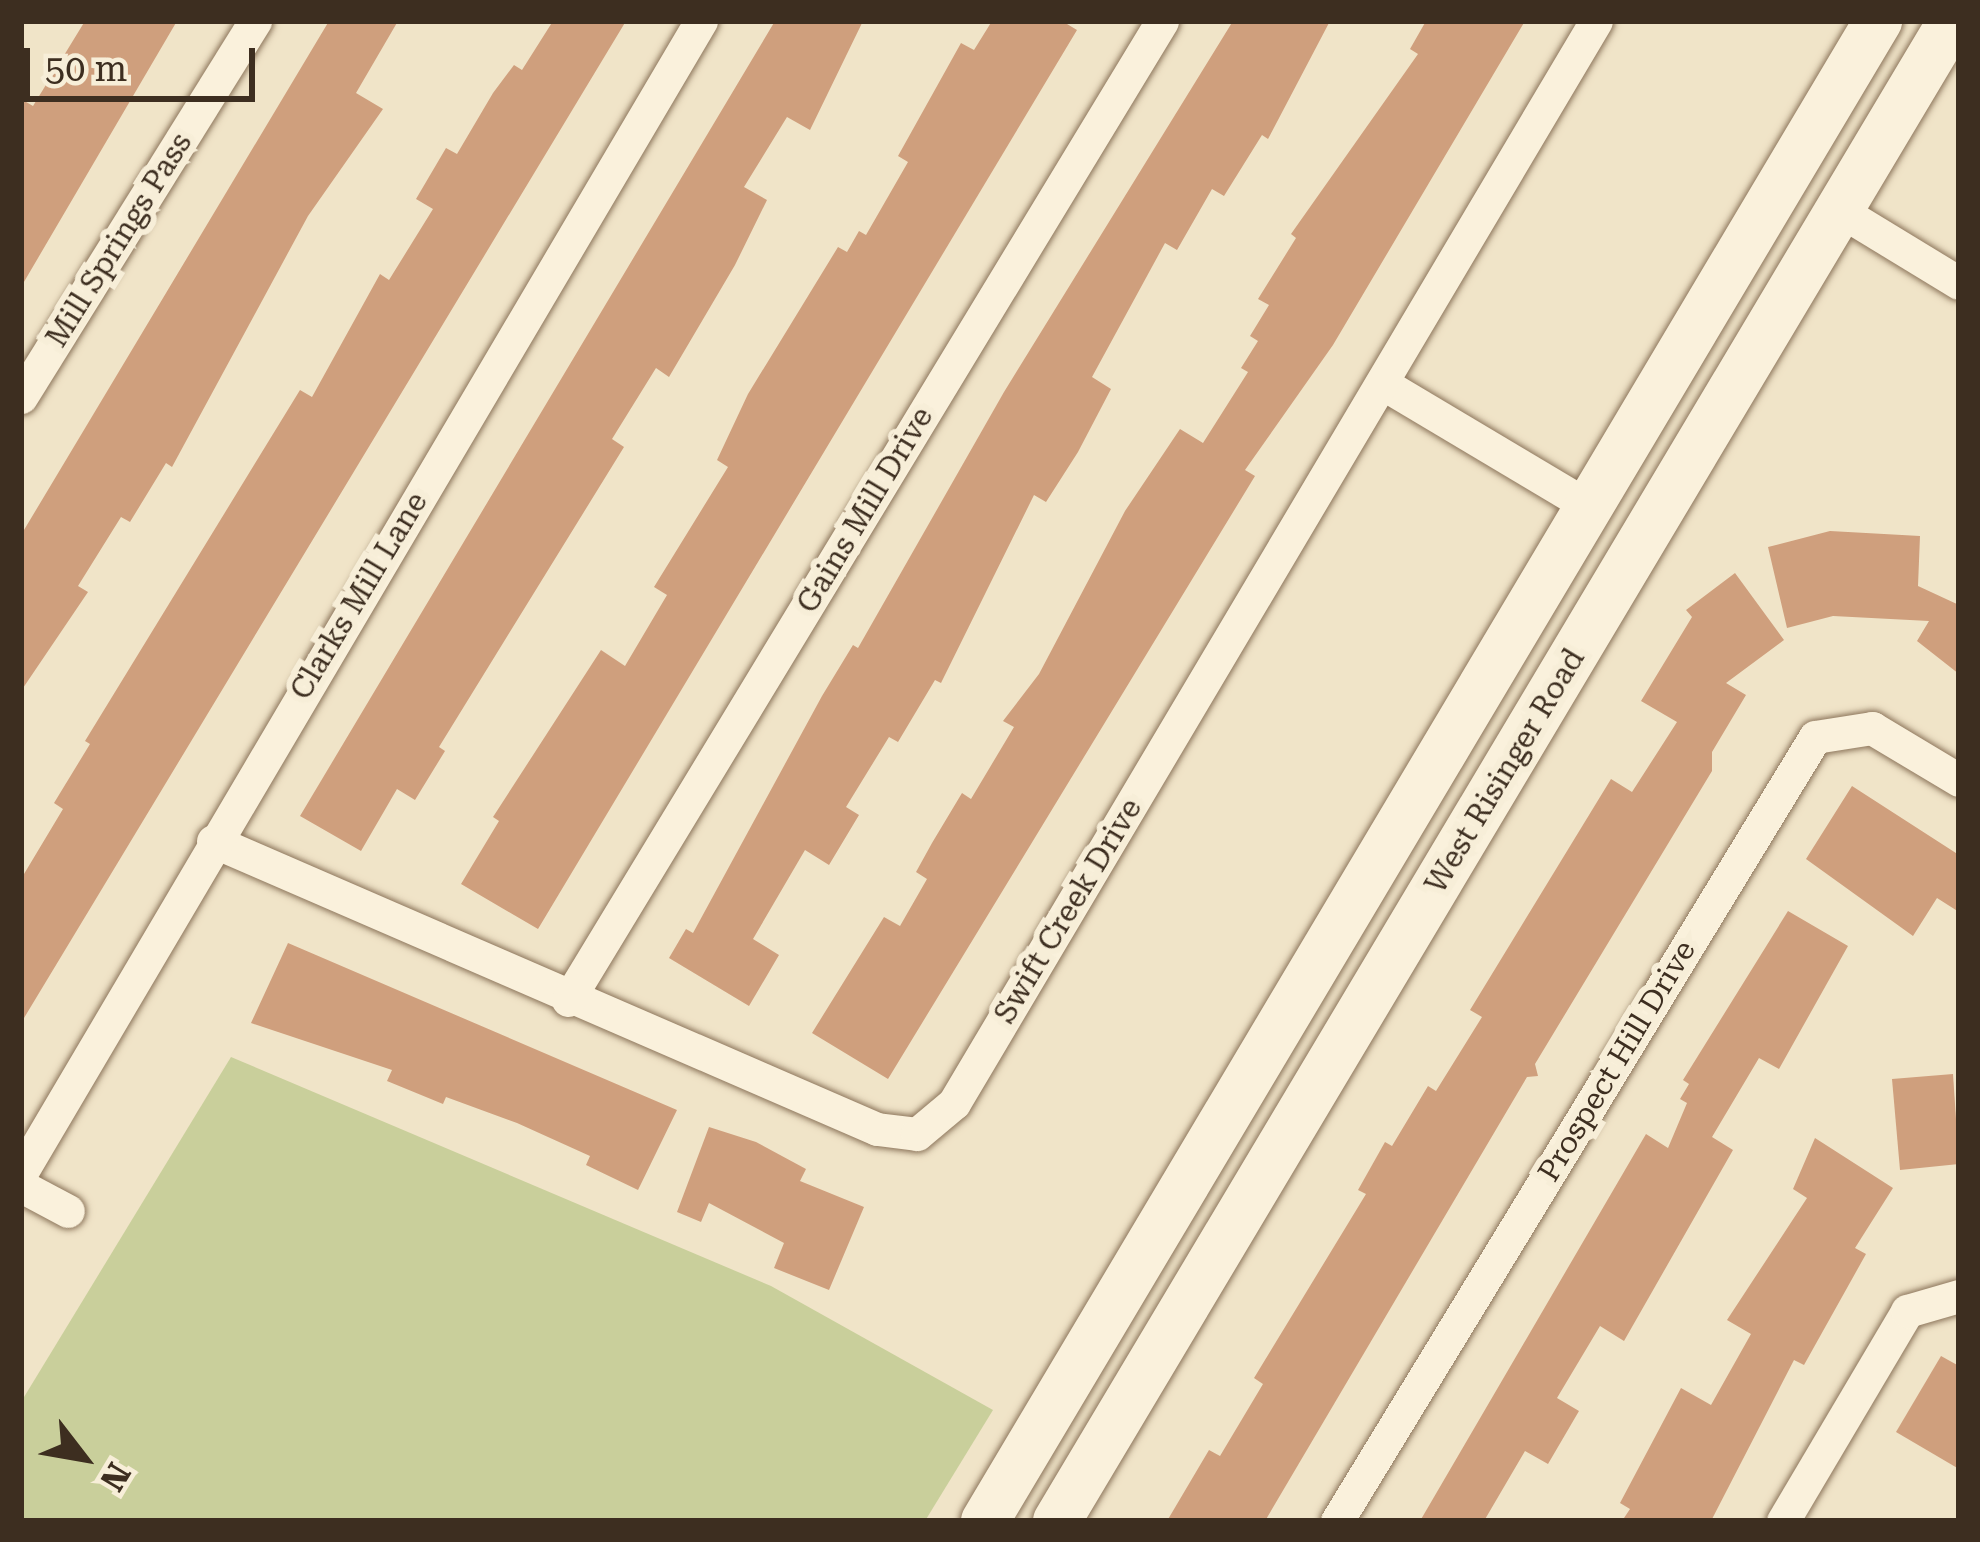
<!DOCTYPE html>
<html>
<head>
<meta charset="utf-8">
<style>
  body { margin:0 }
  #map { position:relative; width:1980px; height:1542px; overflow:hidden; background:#f0e4c8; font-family:"Roboto Serif",serif }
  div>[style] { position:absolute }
  .green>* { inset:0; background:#c9cf9b }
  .building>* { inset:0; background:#cf9f7d }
  .roads { filter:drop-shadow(0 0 3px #8d765c) drop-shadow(0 0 3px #8d765c) }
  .street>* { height:33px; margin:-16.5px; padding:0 16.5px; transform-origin:16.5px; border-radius:16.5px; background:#faf1dc }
  .secondary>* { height:48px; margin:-24px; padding:0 24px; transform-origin:24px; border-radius:24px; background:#faf1dc }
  span { translate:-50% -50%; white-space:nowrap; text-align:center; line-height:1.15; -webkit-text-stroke:12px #f7eed8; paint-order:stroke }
  .street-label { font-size:30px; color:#3d2e20 }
  .frame { position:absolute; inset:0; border:24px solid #3d2e20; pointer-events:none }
  .north { position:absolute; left:24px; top:1398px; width:120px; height:120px; -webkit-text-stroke:9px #f7eed8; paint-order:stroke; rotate:121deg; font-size:33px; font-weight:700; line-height:48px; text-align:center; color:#3d2e20 }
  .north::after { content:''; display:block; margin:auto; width:42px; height:54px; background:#3d2e20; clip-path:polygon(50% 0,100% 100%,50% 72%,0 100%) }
  .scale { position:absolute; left:24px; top:48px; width:231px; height:54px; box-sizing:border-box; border:6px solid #3d2e20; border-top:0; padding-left:15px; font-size:36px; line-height:42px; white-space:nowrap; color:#3d2e20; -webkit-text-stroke:9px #f7eed8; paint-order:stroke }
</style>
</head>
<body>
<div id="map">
  <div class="green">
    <div style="clip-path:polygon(231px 1057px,771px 1286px,993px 1410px,925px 1521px,21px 1521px,21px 1402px)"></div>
  </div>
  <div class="building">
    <div style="clip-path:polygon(85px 21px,177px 21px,21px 287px,21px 99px,33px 106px)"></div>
    <div style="clip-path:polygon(329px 21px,398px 21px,356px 93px,383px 109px,308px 216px,172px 467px,166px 463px,130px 522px,121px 517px,78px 586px,88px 592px,21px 691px,21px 535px)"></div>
    <div style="clip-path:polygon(553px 21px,626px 21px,21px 1023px,21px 879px,63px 809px,54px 803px,90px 744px,85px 741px,300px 390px,312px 397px,380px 274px,389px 280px,433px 209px,416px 199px,446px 148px,457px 154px,493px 93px,514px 65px,522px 70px)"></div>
    <div style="clip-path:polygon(775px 21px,863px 21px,810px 130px,787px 117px,744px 187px,767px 200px,735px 265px,669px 377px,656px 368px,612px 439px,624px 447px,439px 747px,445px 751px,415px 800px,397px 789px,361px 851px,300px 816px)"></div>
    <div style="clip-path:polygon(992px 21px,1062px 21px,1077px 30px,538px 929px,461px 884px,499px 821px,493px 817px,601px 650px,625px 666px,667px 595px,654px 587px,728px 467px,717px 460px,748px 394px,838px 247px,847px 252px,859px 231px,866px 235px,908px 162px,898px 156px,961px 43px,974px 50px)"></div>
    <div style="clip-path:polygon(1233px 21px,1330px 21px,1268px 139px,1262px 135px,1224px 196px,1212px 189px,1177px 250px,1165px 243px,1092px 377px,1111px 389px,1078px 452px,1046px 502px,1034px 495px,941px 683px,935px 680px,898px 742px,889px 737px,846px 807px,859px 815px,829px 865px,805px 850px,753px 939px,779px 955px,749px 1006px,669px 958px,686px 929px,693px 933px,822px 696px,853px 645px,858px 648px,1004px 392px)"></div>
    <div style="clip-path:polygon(1426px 21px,1525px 21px,1333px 345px,1245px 470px,1255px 476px,888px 1079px,812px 1033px,884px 917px,900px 926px,927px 879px,916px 872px,932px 843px,962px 793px,971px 799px,1014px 727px,1003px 721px,1039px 674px,1125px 511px,1180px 429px,1203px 443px,1248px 372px,1241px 368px,1258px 341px,1250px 336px,1269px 305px,1258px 299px,1296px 238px,1291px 234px,1418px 54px,1410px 49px)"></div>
    <div style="clip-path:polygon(1830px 531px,1920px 536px,1918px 586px,1959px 605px,1959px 674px,1917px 641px,1929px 621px,1833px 616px,1787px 628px,1768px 547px)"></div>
    <div style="clip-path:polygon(1735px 573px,1784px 640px,1726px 683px,1746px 695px,1712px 752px,1712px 771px,1535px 1064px,1538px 1076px,1527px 1077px,1265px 1521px,1167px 1521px,1209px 1450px,1220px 1456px,1263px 1384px,1254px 1378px,1366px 1194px,1358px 1190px,1385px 1142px,1392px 1146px,1428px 1086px,1436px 1091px,1482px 1017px,1470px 1010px,1611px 779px,1632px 792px,1677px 722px,1641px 701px,1692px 617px,1686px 610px)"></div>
    <div style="clip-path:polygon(1852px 786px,1959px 855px,1959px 912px,1937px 898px,1913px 936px,1806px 859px)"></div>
    <div style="clip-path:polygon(1788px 911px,1848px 946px,1779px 1069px,1759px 1058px,1712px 1137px,1733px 1150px,1624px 1341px,1600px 1326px,1557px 1398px,1579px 1411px,1548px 1464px,1525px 1451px,1484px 1521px,1420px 1521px,1646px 1134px,1668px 1148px,1687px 1103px,1680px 1099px,1689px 1084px,1683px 1080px)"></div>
    <div style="clip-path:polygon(288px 943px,677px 1110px,638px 1190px,586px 1165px,590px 1156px,517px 1123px,446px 1097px,443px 1104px,387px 1081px,392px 1070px,251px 1023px)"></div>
    <div style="clip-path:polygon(1953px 1074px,1959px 1164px,1900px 1170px,1892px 1079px)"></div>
    <div style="clip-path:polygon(709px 1127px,756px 1142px,806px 1169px,800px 1181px,864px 1207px,829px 1290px,774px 1268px,784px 1243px,709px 1203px,701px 1222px,677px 1212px)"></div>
    <div style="clip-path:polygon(1815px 1138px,1893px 1188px,1855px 1248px,1866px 1254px,1804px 1365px,1794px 1360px,1711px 1521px,1622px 1521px,1630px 1509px,1620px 1503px,1681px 1388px,1711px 1405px,1751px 1334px,1727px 1320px,1807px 1198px,1793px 1189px)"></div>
    <div style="clip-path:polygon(1941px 1356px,1959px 1366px,1959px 1469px,1896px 1432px)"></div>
  </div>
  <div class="roads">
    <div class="street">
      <div style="left:1839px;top:210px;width:140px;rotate:31.3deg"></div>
      <div style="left:1382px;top:383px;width:240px;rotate:30.8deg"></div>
      <div style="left:21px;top:397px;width:443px;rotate:-58.1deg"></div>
      <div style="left:213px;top:841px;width:724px;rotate:23.45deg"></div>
      <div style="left:877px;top:1129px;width:40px;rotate:7.1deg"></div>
      <div style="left:917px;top:1134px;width:48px;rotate:-40deg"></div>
      <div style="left:954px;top:1103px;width:1258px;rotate:-59.32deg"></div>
      <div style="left:568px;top:1000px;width:1145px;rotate:-58.75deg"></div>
      <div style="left:21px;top:1173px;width:1338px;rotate:-59.45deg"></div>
      <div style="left:21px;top:1186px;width:53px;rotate:28deg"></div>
      <div style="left:1337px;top:1521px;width:918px;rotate:-58.63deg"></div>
      <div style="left:1815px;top:737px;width:58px;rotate:-9deg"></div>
      <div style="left:1872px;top:728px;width:101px;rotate:30.9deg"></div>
      <div style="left:1783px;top:1521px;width:244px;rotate:-59.4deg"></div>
      <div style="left:1907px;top:1311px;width:54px;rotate:-16.1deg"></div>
    </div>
    <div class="secondary">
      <div style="left:985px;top:1521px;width:1746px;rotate:-59.23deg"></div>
      <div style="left:1057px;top:1521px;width:1747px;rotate:-59.18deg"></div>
    </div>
  </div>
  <div class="street-label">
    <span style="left:119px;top:240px;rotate:-58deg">Mill Springs Pass</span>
    <span style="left:865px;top:510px;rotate:-59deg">Gains Mill Drive</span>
    <span style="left:359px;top:596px;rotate:-59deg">Clarks Mill Lane</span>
    <span style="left:1505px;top:771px;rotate:-59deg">West Risinger Road</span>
    <span style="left:1068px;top:911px;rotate:-59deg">Swift Creek Drive</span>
    <span style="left:1617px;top:1061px;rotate:-59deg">Prospect Hill Drive</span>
  </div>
  <div class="frame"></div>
  <div class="north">N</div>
  <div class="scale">50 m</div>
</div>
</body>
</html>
